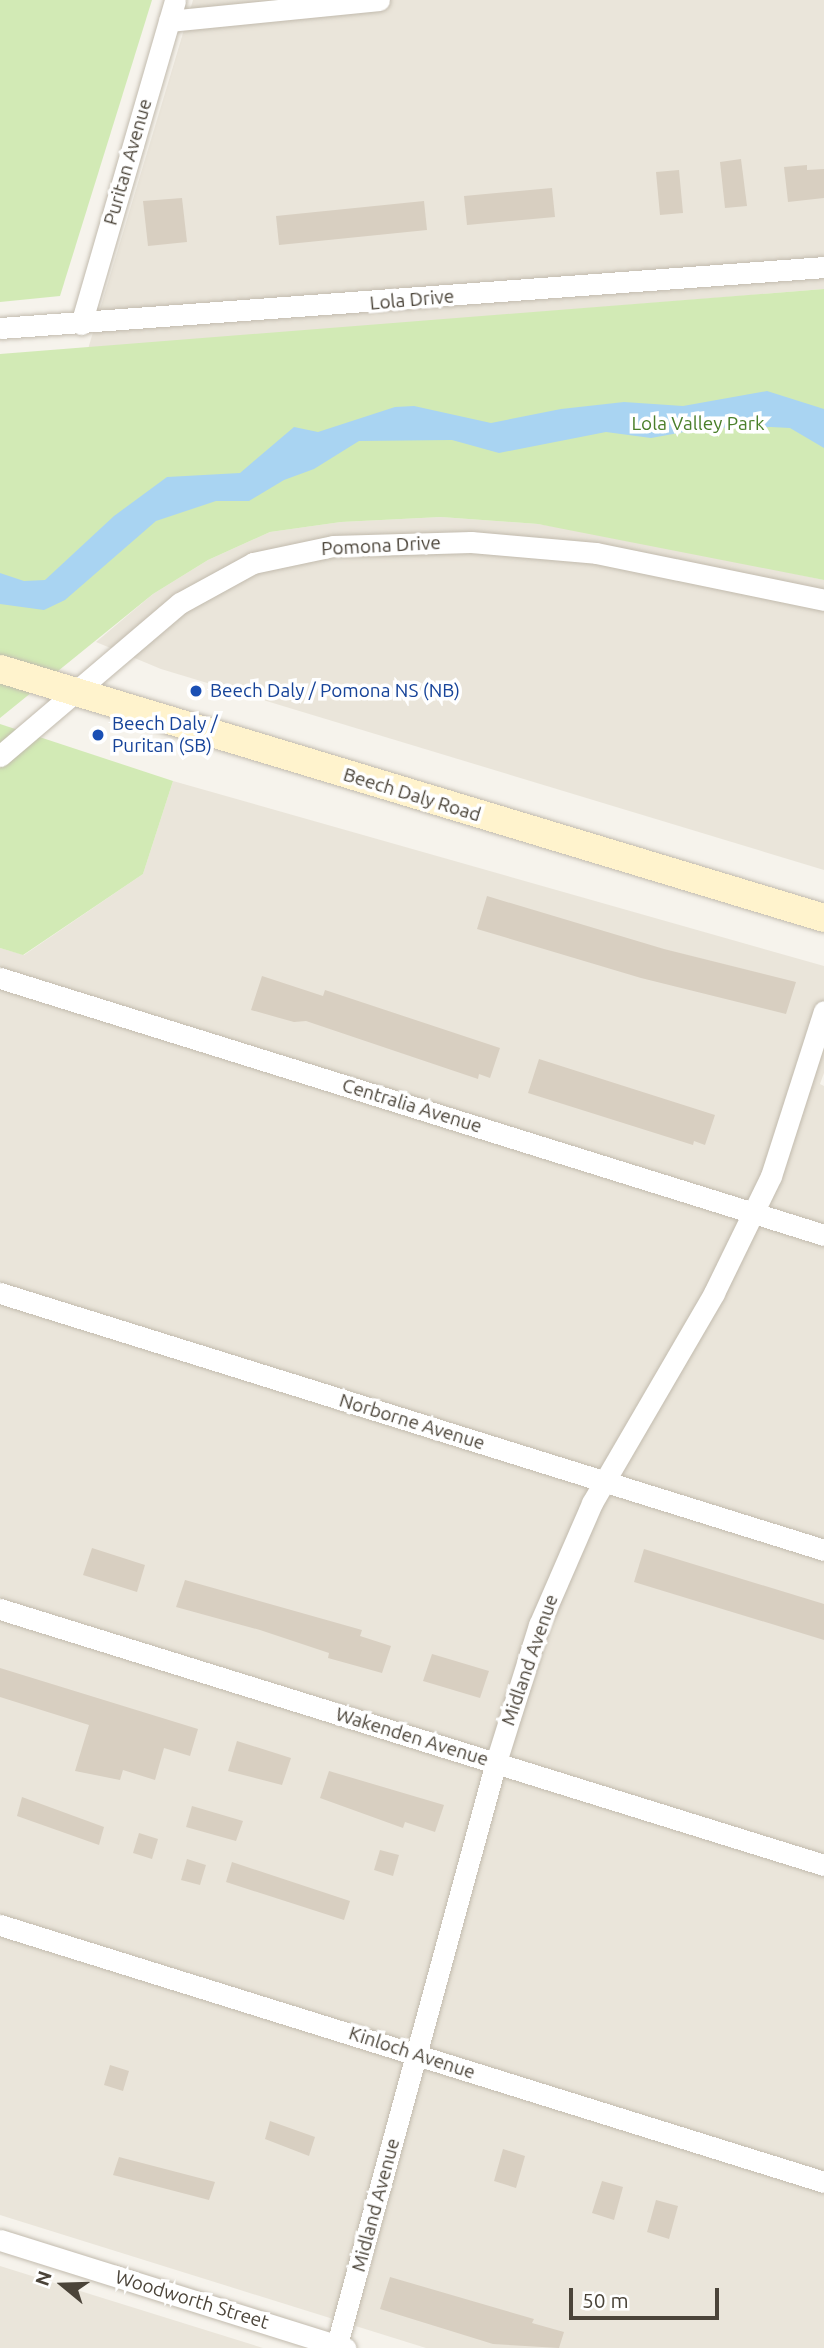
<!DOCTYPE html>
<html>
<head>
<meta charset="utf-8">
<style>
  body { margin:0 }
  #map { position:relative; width:824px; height:2348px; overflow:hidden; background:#f6f3ec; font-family:Ubuntu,sans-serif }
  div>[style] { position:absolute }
  .residential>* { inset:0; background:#eae5da }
  .green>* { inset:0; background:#d2eab5 }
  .water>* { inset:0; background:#a9d4f2 }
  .building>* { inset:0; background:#d8cfc1 }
  .roads { filter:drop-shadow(0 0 2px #c2bbae) drop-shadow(0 0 2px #c2bbae) }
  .street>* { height:21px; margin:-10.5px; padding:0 10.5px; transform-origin:10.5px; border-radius:10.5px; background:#fff }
  .secondary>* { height:28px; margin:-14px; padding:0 14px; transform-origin:14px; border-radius:14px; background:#fff3cd }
  .dots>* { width:19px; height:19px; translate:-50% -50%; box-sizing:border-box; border:4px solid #fff; border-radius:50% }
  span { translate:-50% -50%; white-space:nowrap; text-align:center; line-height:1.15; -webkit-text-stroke:7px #fff; paint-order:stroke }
  .street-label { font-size:19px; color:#4b4439 }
  .park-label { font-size:19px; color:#4a7f2a }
  .transit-label { font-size:19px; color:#164399 }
  .left { translate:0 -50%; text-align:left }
  .north { position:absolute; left:28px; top:2250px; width:70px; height:70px; -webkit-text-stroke:5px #fff; paint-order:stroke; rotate:289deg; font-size:19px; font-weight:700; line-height:28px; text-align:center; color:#4b4439 }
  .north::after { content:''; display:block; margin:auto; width:24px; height:32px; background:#4b4439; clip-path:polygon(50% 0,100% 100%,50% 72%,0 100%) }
  .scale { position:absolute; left:569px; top:2288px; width:150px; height:32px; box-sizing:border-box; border:4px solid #4b4439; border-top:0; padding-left:9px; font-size:21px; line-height:24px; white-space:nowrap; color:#4b4439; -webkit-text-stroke:5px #fff; paint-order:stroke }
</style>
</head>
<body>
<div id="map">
  <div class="residential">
    <div style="clip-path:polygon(193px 0,824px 0,824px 289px,88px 349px)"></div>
    <div style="clip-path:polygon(441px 517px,538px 524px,626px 538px,824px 580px,824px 870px,161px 669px,96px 642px,153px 594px,208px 560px,270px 532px,341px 522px)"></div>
    <div style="clip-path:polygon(173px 781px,824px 966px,824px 1073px,820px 1084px,824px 1086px,824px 2348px,426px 2348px,0 2215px,0 948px,24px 955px,143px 874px)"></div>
    <div style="clip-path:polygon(0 2266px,263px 2348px,0 2348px)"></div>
  </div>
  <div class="green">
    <div style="clip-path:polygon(0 0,152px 0,60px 296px,0 302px)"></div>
    <div style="clip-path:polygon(824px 289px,824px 580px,538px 524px,441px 517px,341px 522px,270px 532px,208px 560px,153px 594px,0 718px,0 354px)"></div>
    <div style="clip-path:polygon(0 724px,173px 781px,143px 874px,23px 955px,0 948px)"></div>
  </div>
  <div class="water">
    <div style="clip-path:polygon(767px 391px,824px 409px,824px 448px,790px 428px,771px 427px,706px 428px,651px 438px,606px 432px,499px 453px,452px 440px,359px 441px,314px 469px,284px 480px,249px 501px,216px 501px,156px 521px,65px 600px,44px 610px,0 604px,0 573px,24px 581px,45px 580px,114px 516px,167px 477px,240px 473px,294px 427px,318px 432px,395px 407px,414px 406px,491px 423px,561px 409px,624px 402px,683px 406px)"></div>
  </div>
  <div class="building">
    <div style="clip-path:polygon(741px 159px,747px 206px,725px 208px,720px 162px)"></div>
    <div style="clip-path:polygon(807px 165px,807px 170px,824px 169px,824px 198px,788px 202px,784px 167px)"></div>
    <div style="clip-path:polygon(679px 170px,683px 213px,660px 215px,656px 172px)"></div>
    <div style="clip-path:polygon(552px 188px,555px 217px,467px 225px,464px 196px)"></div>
    <div style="clip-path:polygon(182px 198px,187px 242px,148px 246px,143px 201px)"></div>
    <div style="clip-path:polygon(424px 201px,427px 230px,279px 245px,276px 216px)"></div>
    <div style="clip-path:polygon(487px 896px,664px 949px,796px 982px,786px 1014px,641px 978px,477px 929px)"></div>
    <div style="clip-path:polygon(262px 976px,323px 996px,325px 990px,500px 1048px,490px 1078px,479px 1074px,478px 1079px,306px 1021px,294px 1022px,251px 1010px)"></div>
    <div style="clip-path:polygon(539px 1059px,715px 1115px,705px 1145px,694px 1141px,693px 1145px,528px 1093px)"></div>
    <div style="clip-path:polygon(92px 1548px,145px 1565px,137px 1592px,83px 1575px)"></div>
    <div style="clip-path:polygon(644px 1549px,824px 1604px,824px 1640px,634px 1582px)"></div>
    <div style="clip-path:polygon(185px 1580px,362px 1630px,360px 1636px,391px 1646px,382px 1673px,328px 1658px,329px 1653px,260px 1630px,176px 1607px)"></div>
    <div style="clip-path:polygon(432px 1654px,489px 1671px,480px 1698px,423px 1681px)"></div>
    <div style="clip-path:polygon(0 1668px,198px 1729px,190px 1756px,164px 1748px,155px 1780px,123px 1770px,120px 1780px,75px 1771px,89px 1725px,0 1697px)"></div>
    <div style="clip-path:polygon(237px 1741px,291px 1758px,282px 1785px,228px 1771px)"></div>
    <div style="clip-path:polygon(329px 1771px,444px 1805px,435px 1832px,405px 1822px,403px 1828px,320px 1798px)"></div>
    <div style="clip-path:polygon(22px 1797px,104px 1827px,99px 1845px,17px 1816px)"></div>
    <div style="clip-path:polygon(192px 1806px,243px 1821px,236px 1841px,186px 1827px)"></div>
    <div style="clip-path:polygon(139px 1833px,158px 1839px,152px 1859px,133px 1853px)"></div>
    <div style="clip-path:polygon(380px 1850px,399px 1855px,393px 1876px,374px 1870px)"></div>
    <div style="clip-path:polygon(187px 1859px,206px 1865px,200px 1885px,181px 1880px)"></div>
    <div style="clip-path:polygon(232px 1862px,350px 1901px,344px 1920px,226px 1882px)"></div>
    <div style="clip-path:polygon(110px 2065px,129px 2071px,123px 2091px,104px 2085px)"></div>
    <div style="clip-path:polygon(270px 2121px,315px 2137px,309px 2156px,265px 2139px)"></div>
    <div style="clip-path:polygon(503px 2149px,525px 2156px,516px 2188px,494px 2181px)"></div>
    <div style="clip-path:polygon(119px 2157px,215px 2182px,209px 2200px,113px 2175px)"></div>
    <div style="clip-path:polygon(602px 2181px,623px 2187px,614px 2220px,592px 2213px)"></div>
    <div style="clip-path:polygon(656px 2200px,678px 2206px,669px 2239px,647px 2232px)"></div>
    <div style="clip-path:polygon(390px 2277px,534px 2319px,532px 2323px,564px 2332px,559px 2348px,493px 2344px,380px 2309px)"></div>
  </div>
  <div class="roads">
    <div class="street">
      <div style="left:169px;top:21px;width:211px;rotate:-5.7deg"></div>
      <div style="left:81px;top:324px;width:337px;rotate:-73.8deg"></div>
      <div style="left:0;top:328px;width:826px;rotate:-4.23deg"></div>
      <div style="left:0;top:756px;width:236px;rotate:-40.4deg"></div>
      <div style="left:180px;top:603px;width:83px;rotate:-28.7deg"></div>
      <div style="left:253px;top:563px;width:82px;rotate:-12deg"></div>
      <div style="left:333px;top:546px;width:138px;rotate:-1.7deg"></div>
      <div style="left:471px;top:542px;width:125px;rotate:5deg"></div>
      <div style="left:596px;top:553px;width:233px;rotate:11.6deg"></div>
      <div style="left:0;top:978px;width:863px;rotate:17.32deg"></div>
      <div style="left:0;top:1293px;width:863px;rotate:17.32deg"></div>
      <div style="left:0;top:1609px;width:863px;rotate:17.26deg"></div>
      <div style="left:0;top:1925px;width:863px;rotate:17.32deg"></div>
      <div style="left:0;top:2240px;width:362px;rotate:17.4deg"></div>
      <div style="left:336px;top:2348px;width:607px;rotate:-74.73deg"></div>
      <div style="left:496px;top:1762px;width:144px;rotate:-72.6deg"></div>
      <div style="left:539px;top:1625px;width:133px;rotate:-66.5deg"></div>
      <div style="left:592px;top:1503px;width:243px;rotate:-59.8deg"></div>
      <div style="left:714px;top:1293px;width:130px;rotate:-64deg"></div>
      <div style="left:771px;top:1176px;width:173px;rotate:-72.2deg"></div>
    </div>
    <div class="secondary">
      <div style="left:0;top:669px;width:861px;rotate:16.81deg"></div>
    </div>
  </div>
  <div class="dots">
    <div style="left:196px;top:691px;background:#1a4fb4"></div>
    <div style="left:98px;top:735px;background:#1a4fb4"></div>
  </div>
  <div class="street-label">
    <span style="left:128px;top:162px;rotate:-74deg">Puritan Avenue</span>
    <span style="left:412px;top:300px;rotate:-5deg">Lola Drive</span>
    <span style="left:381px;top:546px;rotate:-3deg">Pomona Drive</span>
    <span style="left:412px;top:795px;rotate:17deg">Beech Daly Road</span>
    <span style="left:412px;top:1106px;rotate:17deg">Centralia Avenue</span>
    <span style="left:412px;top:1422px;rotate:17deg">Norborne Avenue</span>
    <span style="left:530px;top:1660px;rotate:-71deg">Midland Avenue</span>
    <span style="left:412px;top:1737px;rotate:17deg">Wakenden Avenue</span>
    <span style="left:412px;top:2053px;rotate:18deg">Kinloch Avenue</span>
    <span style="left:376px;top:2205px;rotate:-75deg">Midland Avenue</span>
    <span style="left:192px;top:2300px;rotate:17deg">Woodworth Street</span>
  </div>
  <div class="park-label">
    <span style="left:698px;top:424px">Lola Valley Park</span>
  </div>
  <div class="transit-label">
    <span class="left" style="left:210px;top:691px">Beech Daly / Pomona NS (NB)</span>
    <span class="left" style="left:112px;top:735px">Beech Daly /<br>Puritan (SB)</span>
  </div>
  <div class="north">N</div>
  <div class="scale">50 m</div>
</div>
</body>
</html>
